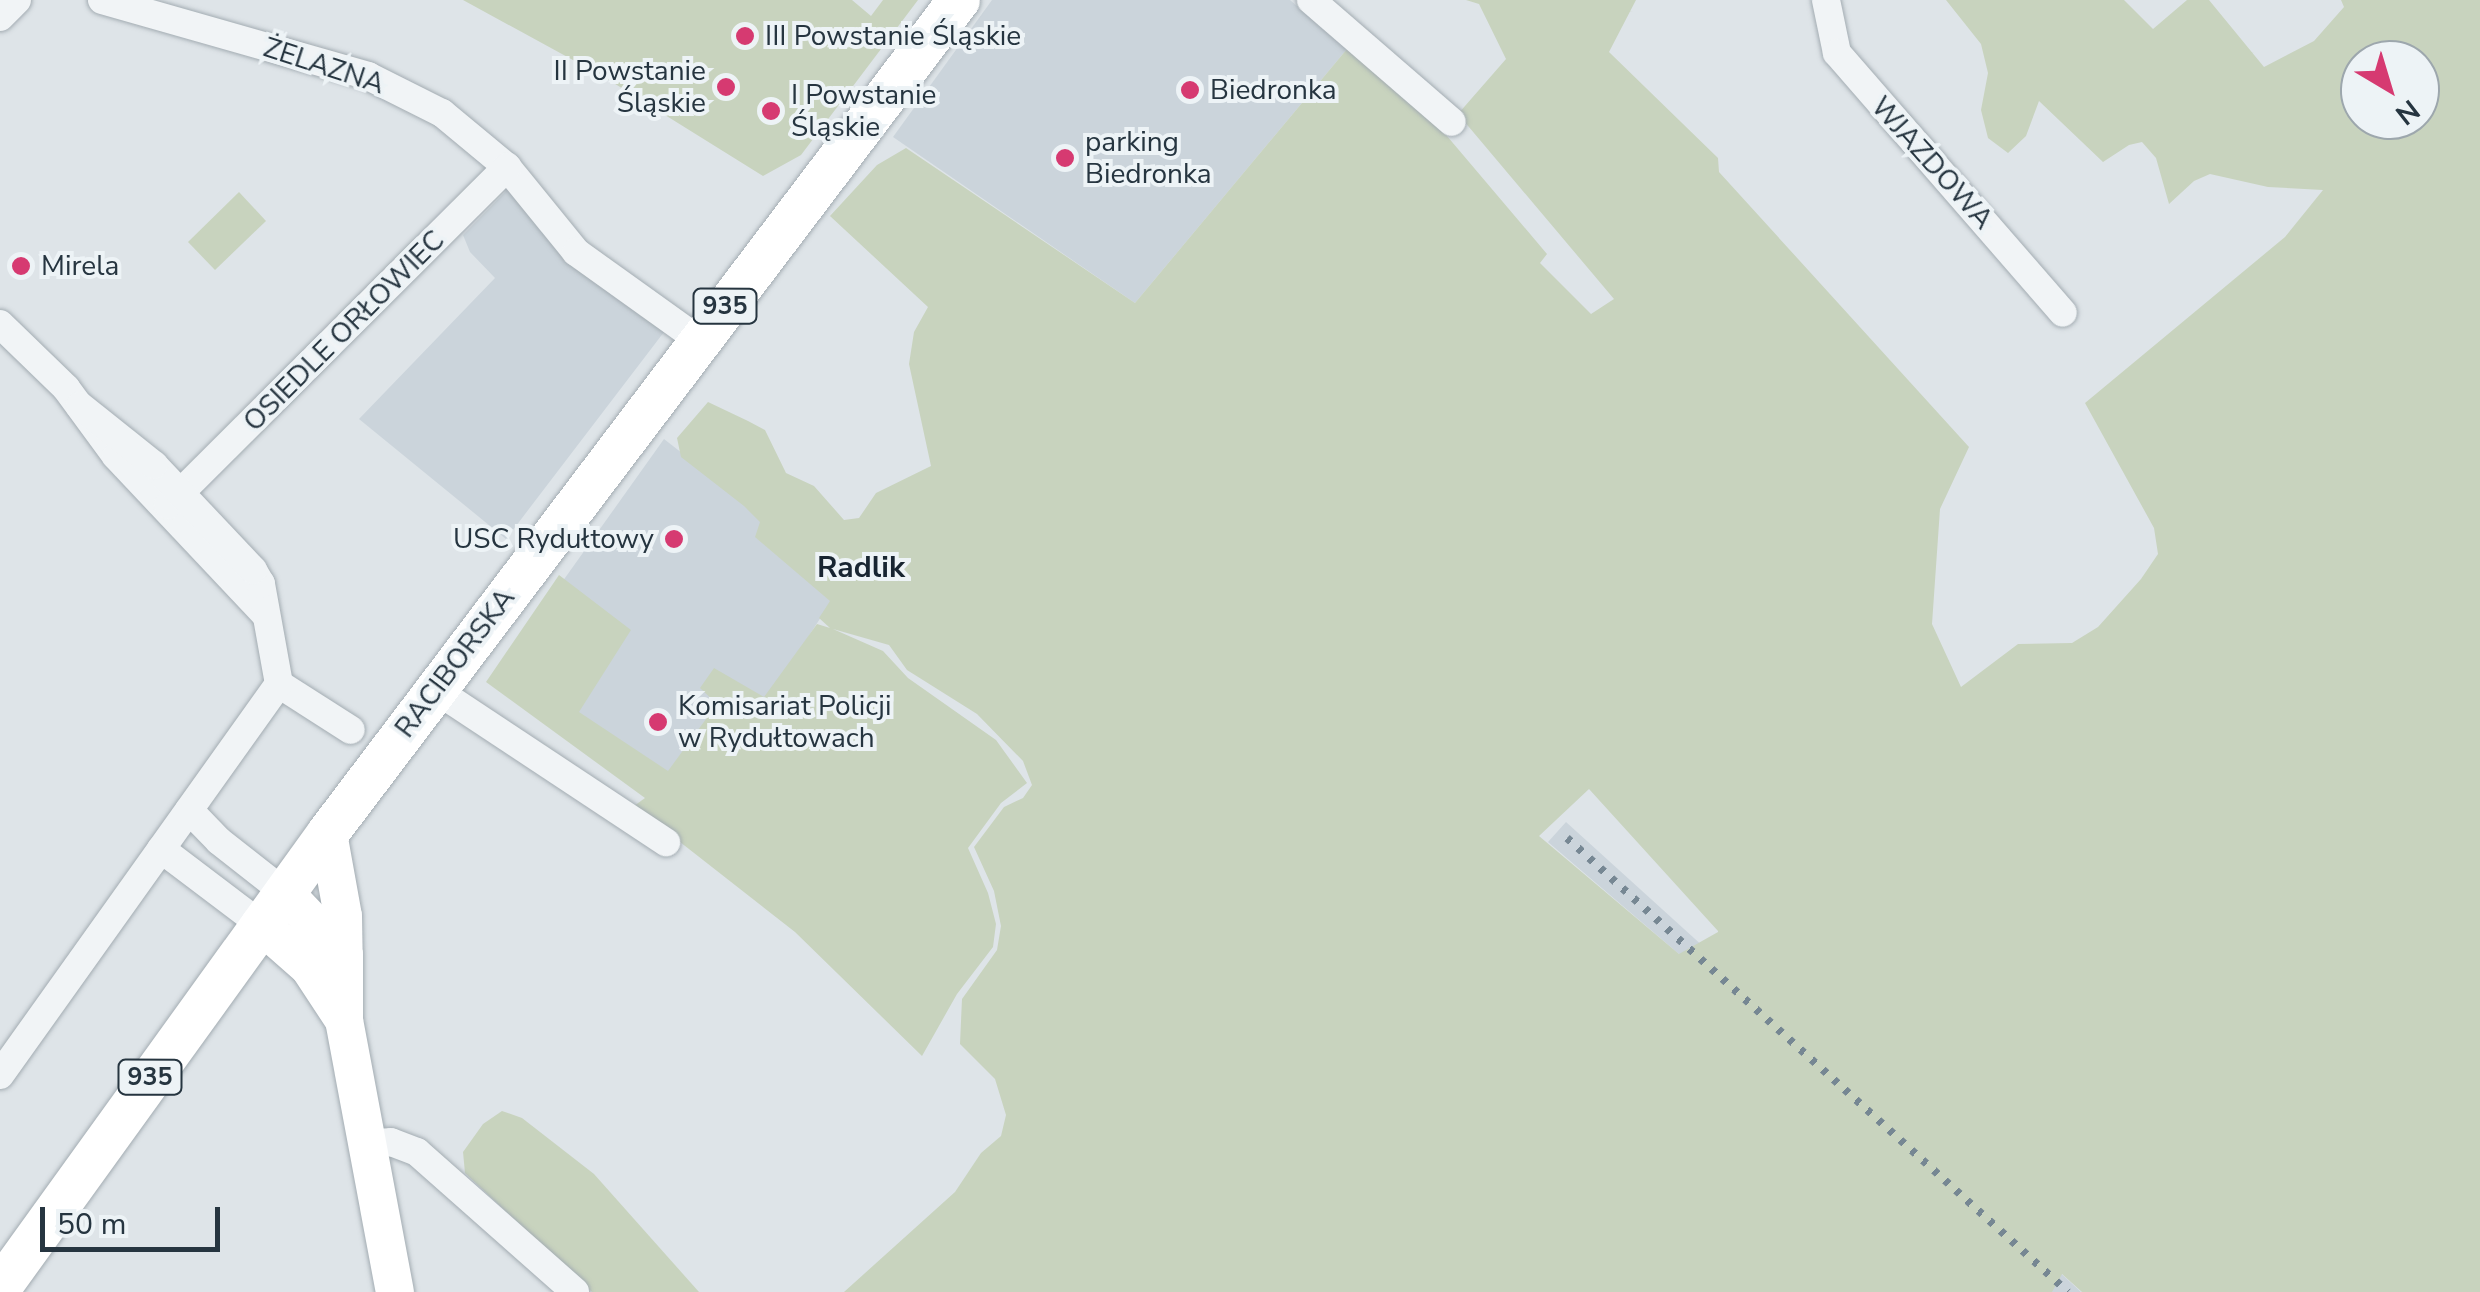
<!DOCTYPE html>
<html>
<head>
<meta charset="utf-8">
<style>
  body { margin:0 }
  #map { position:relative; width:2480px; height:1292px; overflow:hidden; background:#dee4e8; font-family:"Nunito Sans",sans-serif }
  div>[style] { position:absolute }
  .built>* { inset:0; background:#cbd4db }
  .green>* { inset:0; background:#c8d3be }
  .roads { filter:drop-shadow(0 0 2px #a3acb2) drop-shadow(0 0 2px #a3acb2) }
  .street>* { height:28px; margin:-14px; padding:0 14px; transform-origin:14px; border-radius:14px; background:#f1f4f6 }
  .secondary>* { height:38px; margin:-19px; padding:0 19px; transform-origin:19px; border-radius:19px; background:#fff }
  .primary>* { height:42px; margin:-21px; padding:0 21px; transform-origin:21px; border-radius:21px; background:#fff }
  .rail>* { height:8px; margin-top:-4px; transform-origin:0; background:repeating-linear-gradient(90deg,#768793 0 5px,transparent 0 15px) }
  .dots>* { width:28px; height:28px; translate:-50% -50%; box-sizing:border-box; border:5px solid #edf3f6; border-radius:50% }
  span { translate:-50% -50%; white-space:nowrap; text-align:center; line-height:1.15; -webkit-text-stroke:8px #edf3f6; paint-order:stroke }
  .shield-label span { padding:2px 8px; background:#edf3f6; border:2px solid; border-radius:8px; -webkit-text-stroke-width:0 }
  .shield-label { font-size:25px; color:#263540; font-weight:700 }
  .poi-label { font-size:28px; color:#263540 }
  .left { translate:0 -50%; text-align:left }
  .right { translate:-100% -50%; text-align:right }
  .street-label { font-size:28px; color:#263540 }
  .neighbourhood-label { font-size:30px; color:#182531; font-weight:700 }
  .north { position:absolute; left:2340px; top:40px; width:100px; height:100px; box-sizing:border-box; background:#edf3f6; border:2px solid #9da7ad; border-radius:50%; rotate:142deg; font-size:28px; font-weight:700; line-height:40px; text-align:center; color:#263540 }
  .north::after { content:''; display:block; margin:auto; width:35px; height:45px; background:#d63a71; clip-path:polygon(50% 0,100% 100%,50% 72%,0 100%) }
  .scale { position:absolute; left:40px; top:1207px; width:180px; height:45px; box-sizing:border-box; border:5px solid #263540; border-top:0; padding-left:12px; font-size:30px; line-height:35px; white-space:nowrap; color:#263540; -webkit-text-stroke:8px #edf3f6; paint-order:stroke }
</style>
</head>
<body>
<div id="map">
  <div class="built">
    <div style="clip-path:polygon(992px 0,1290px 0,1347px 49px,1135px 303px,893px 137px)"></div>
    <div style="clip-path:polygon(508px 189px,664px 332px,506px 539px,359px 419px,495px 278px,470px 252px,463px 235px)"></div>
    <div style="clip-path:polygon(664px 439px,760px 514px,834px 597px,766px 702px,707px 688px,722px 711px,669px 778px,570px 710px,560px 585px)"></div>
    <div style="clip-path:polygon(1566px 822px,1887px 1113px,2081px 1292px,2051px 1292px,1679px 954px,1548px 842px)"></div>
  </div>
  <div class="green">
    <div style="clip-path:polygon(463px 0,852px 0,871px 16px,883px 0,918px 0,801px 155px,763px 176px,604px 77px)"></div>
    <div style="clip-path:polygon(evenodd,1466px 0,1636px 0,1609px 52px,1718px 158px,1719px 172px,1969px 447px,1940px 509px,1932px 624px,1961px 687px,2018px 644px,2072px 643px,2098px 627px,2141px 579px,2158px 554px,2154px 528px,2085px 403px,2285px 237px,2323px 190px,2268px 187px,2210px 174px,2194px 181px,2169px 204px,2156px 158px,2142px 142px,2129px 145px,2103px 162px,2039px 101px,2026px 136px,2008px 153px,1988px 138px,1981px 110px,1988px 73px,1981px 44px,1946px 0,2124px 0,2153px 29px,2187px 0,2209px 0,2264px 67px,2314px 41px,2344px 7px,2341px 0,2480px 0,2480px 1292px,2082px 1292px,2062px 1274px,2052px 1292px,844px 1292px,955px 1192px,981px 1153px,1001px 1136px,1006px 1115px,995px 1079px,960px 1044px,962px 999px,997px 950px,1001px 926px,994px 891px,974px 847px,1004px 807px,1023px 798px,1032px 785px,1023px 761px,977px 714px,907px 670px,889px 645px,833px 629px,883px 651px,908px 678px,996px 740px,1027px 783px,1001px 803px,968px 848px,988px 893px,996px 924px,993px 947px,957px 994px,922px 1056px,795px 932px,634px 806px,645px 798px,486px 682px,559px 575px,631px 630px,579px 712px,668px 771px,717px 704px,700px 688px,714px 668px,764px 697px,817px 624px,830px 628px,819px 618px,830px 601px,755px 537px,760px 522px,744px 506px,681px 457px,677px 438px,708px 402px,748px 421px,765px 430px,786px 473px,814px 486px,844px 520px,859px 518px,876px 493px,931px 466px,909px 364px,914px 332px,928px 307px,830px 216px,877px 165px,906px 148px,1135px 303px,1347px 49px,1447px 136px,1547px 254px,1540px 263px,1591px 314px,1614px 299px,1458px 114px,1506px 59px,1479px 4px,1466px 0,2360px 60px,2420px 60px,2420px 120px,2360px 120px,2360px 60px,1466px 0,1589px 789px,1718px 931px,1718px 932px,1679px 954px,1539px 836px,1589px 789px)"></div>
    <div style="clip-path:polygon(239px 192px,266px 221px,215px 270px,188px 242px)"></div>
    <div style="clip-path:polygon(502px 1111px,522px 1118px,594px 1174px,699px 1292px,592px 1292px,465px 1173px,463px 1152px,483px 1124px)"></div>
  </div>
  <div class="roads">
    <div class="street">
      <div style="left:102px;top:0;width:277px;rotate:15.9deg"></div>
      <div style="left:368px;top:76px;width:83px;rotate:26.6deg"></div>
      <div style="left:442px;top:113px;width:85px;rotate:39.7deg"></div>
      <div style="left:507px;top:167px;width:109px;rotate:50.9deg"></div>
      <div style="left:576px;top:252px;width:151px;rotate:35.6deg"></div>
      <div style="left:1311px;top:0;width:186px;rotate:40.9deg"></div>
      <div style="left:1826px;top:0;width:54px;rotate:78.3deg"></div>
      <div style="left:1837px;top:53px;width:344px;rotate:49deg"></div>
      <div style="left:0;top:17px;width:24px;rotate:-45deg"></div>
      <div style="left:0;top:324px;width:92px;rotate:44.1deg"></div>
      <div style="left:66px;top:388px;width:84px;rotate:53.7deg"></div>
      <div style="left:116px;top:456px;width:217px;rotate:46.7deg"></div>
      <div style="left:168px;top:505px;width:479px;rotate:-44.9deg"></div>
      <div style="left:279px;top:684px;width:85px;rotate:32.6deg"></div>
      <div style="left:436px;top:690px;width:276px;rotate:33.5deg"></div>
      <div style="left:189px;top:810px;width:43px;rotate:45.9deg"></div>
      <div style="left:219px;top:841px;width:83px;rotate:38.1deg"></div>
      <div style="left:161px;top:849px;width:124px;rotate:37.1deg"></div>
      <div style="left:0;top:1075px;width:480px;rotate:-54.5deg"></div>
      <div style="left:279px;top:684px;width:102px;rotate:-100.2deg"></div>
      <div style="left:261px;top:584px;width:16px;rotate:-120deg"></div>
      <div style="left:253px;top:570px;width:144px;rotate:-133.3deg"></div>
      <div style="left:154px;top:465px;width:95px;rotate:-141.4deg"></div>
      <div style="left:368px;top:1143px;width:23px;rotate:-2deg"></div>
      <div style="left:391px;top:1142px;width:28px;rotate:21deg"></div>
      <div style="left:417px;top:1152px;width:211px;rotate:41.5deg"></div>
    </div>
    <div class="secondary">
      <div style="left:328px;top:833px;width:84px;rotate:79.8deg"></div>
      <div style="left:343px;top:916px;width:39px;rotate:89deg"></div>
      <div style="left:284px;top:892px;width:87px;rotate:46.4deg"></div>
      <div style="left:344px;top:955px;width:65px;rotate:90deg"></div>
      <div style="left:344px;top:1020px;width:277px;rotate:79.4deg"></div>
      <div style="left:260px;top:924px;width:65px;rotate:41.3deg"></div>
      <div style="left:309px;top:967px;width:64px;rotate:56.6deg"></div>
    </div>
    <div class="primary">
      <div style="left:0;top:1288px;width:561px;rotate:-54.21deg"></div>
      <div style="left:328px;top:833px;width:1045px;rotate:-52.86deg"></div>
    </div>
  </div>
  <div class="rail">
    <div style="left:1567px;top:838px;width:676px;rotate:42.18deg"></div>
  </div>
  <div class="dots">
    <div style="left:745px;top:36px;background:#d63a71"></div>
    <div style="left:726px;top:87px;background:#d63a71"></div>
    <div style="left:1190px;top:90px;background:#d63a71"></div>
    <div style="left:771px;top:111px;background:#d63a71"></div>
    <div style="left:1065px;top:158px;background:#d63a71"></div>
    <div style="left:21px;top:266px;background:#d63a71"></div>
    <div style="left:674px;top:539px;background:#d63a71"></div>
    <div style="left:658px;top:722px;background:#d63a71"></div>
  </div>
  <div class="shield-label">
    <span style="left:725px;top:306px">935</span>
    <span style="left:150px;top:1077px">935</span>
  </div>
  <div class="poi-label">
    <span class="left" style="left:765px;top:36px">III Powstanie Śląskie</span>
    <span class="right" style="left:706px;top:87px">II Powstanie<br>Śląskie</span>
    <span class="left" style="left:1210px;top:90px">Biedronka</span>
    <span class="left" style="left:791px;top:111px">I Powstanie<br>Śląskie</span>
    <span class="left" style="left:1085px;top:158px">parking<br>Biedronka</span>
    <span class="left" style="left:41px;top:266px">Mirela</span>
    <span class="right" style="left:654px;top:539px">USC Rydułtowy</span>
    <span class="left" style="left:678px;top:722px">Komisariat Policji<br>w Rydułtowach</span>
  </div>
  <div class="street-label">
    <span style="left:324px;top:66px;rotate:18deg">ŻELAZNA</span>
    <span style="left:1932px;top:163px;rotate:48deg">WJAZDOWA</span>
    <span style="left:344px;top:331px;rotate:-45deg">OSIEDLE ORŁOWIEC</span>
    <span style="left:455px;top:663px;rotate:-53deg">RACIBORSKA</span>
  </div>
  <div class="neighbourhood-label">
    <span style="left:861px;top:568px">Radlik</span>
  </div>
  <div class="north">N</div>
  <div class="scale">50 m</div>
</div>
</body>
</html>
